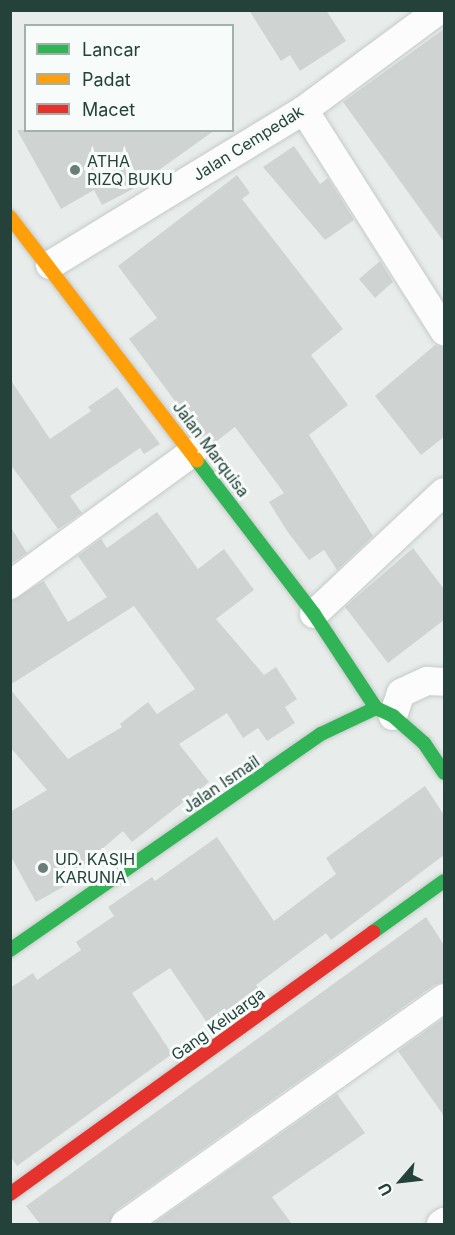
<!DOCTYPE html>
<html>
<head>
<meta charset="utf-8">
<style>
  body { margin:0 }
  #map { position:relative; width:455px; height:1235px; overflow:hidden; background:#e8edeb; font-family:Inter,sans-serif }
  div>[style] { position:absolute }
  .building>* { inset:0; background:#cfd4d2 }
  .roads { filter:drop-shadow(0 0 2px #c5cac8) drop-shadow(0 0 2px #c5cac8) }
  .street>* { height:28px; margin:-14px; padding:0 14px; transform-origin:14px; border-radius:14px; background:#fcfcfc }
  .fast>* { height:14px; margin:-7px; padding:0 7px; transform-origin:7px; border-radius:7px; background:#30b455 }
  .slow>* { height:14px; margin:-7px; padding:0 7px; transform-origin:7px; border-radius:7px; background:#ff9f0a }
  .jam>* { height:14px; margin:-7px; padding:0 7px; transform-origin:7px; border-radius:7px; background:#e5322d }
  .dots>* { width:16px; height:16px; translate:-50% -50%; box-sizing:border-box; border:3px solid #f7fbf9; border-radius:50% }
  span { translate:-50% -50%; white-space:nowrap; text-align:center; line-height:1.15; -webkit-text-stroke:6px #f7fbf9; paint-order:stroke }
  .street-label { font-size:16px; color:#24423a }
  .poi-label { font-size:16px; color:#24423a }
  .left { translate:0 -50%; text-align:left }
  .frame { position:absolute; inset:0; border:12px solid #24423a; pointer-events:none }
  .legend { position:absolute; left:24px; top:24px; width:210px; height:108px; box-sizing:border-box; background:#f7fbf9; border:2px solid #a3b1ad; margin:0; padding:8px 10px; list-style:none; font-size:18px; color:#24423a }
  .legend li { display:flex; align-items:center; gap:12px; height:30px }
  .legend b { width:30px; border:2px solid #a3b1ad }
  .north { position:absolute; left:371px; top:1151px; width:60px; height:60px; -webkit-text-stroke:4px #f7fbf9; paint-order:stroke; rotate:242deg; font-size:16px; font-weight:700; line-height:24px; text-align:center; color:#24423a }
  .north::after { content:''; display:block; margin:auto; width:21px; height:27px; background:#24423a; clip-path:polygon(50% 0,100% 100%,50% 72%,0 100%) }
</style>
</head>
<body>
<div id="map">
  <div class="building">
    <div style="clip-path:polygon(249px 10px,326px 10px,346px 41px,300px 71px,290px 55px,281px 61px)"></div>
    <div style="clip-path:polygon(444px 29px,444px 242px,343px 102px)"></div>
    <div style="clip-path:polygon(17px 130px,215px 130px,131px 190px,102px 205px,94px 190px,61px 209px)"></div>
    <div style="clip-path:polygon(294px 146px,320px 184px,328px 178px,354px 220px,325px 240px,263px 167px)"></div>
    <div style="clip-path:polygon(237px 175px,250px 193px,242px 199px,343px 329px,311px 355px,348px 405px,309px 435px,373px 536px,337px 570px,324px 550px,309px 560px,287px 531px,269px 502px,284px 493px,235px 427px,209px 447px,129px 339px,157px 318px,118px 266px)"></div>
    <div style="clip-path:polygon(380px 261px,393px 282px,375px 298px,359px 279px)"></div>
    <div style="clip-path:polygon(435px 345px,444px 347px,444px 437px,421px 455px,375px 396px)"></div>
    <div style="clip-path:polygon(10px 379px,50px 439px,91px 411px,88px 407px,117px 387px,160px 444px,144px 454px,140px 448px,70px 496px,82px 513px,58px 529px,10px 464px)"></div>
    <div style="clip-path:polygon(157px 512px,198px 569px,224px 549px,254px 590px,216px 619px,264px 675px,276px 667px,297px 699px,285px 707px,295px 723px,267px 741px,258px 728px,243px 738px,227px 713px,179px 744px,209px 782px,132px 842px,123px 831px,73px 874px,76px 880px,36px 902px,10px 855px,10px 812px,47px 790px,10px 747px,10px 689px,68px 759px,122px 727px,120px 724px,148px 702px,157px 714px,195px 689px,134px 606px,10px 685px,10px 601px,44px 581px,68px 622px,107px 597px,78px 556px,101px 539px,107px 548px)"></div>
    <div style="clip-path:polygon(10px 526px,27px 553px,10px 564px)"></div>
    <div style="clip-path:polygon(413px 548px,444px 589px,444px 620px,388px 663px,345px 607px)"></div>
    <div style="clip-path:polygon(425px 786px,444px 815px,444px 855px,331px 940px,326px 933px,256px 985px,260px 991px,210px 1027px,170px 968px,132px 993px,172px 1054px,17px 1166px,10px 1156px,10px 988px,33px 973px,37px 980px,81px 950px,76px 942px,114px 916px,108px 907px,152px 877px,155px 881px,217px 837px,274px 921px,336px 874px,326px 858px)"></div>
    <div style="clip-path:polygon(426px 917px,444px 945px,444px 982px,434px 985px,115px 1211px,109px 1224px,40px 1224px,26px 1206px)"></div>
    <div style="clip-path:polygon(444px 1018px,444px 1116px,398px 1051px)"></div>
    <div style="clip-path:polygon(337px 1094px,365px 1133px,272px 1197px,292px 1224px,153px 1224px)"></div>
  </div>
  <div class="roads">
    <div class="street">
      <div style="left:304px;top:110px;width:262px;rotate:57.6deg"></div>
      <div style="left:50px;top:265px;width:298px;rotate:-31.4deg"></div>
      <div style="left:304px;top:110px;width:168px;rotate:-36.5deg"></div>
      <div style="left:10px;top:585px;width:226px;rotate:-36deg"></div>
      <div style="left:314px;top:614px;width:178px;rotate:-43.2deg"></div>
      <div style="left:393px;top:716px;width:24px;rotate:-71deg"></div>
      <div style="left:401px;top:693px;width:29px;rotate:-25deg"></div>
      <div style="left:427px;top:681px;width:17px;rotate:3deg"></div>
      <div style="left:125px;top:1224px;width:391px;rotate:-35.3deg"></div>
      <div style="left:441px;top:1224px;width:4px;rotate:-34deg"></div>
    </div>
    <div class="fast">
      <div style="left:197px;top:461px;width:193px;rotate:52.6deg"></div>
      <div style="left:314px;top:614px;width:113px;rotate:56.6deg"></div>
      <div style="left:373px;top:932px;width:87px;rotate:-35.7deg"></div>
      <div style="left:10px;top:950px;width:379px;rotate:-34.8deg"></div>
      <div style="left:321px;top:734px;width:61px;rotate:-25.3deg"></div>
      <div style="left:376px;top:708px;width:19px;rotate:25deg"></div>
      <div style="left:393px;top:716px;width:41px;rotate:41.1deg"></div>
      <div style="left:424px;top:743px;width:36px;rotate:56deg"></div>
    </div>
    <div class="slow">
      <div style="left:10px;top:217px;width:307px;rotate:52.5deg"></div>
    </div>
    <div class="jam">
      <div style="left:10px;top:1194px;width:448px;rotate:-35.8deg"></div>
    </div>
  </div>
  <div class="dots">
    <div style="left:75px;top:170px;background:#697e78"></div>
    <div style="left:43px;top:868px;background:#697e78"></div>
  </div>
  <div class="street-label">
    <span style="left:248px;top:143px;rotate:-32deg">Jalan Cempedak</span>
    <span style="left:211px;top:449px;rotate:53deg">Jalan Marquisa</span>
    <span style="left:221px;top:784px;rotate:-34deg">Jalan Ismail</span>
    <span style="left:218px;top:1024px;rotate:-36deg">Gang Keluarga</span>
  </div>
  <div class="poi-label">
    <span class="left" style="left:87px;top:170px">ATHA<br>RIZQ BUKU</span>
    <span class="left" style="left:55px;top:868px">UD. KASIH<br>KARUNIA</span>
  </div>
  <div class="frame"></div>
  <ul class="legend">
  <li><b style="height:8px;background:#30b455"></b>Lancar</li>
  <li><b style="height:8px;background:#ff9f0a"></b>Padat</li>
  <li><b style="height:8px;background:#e5322d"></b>Macet</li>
  </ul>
  <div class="north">U</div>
</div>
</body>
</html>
